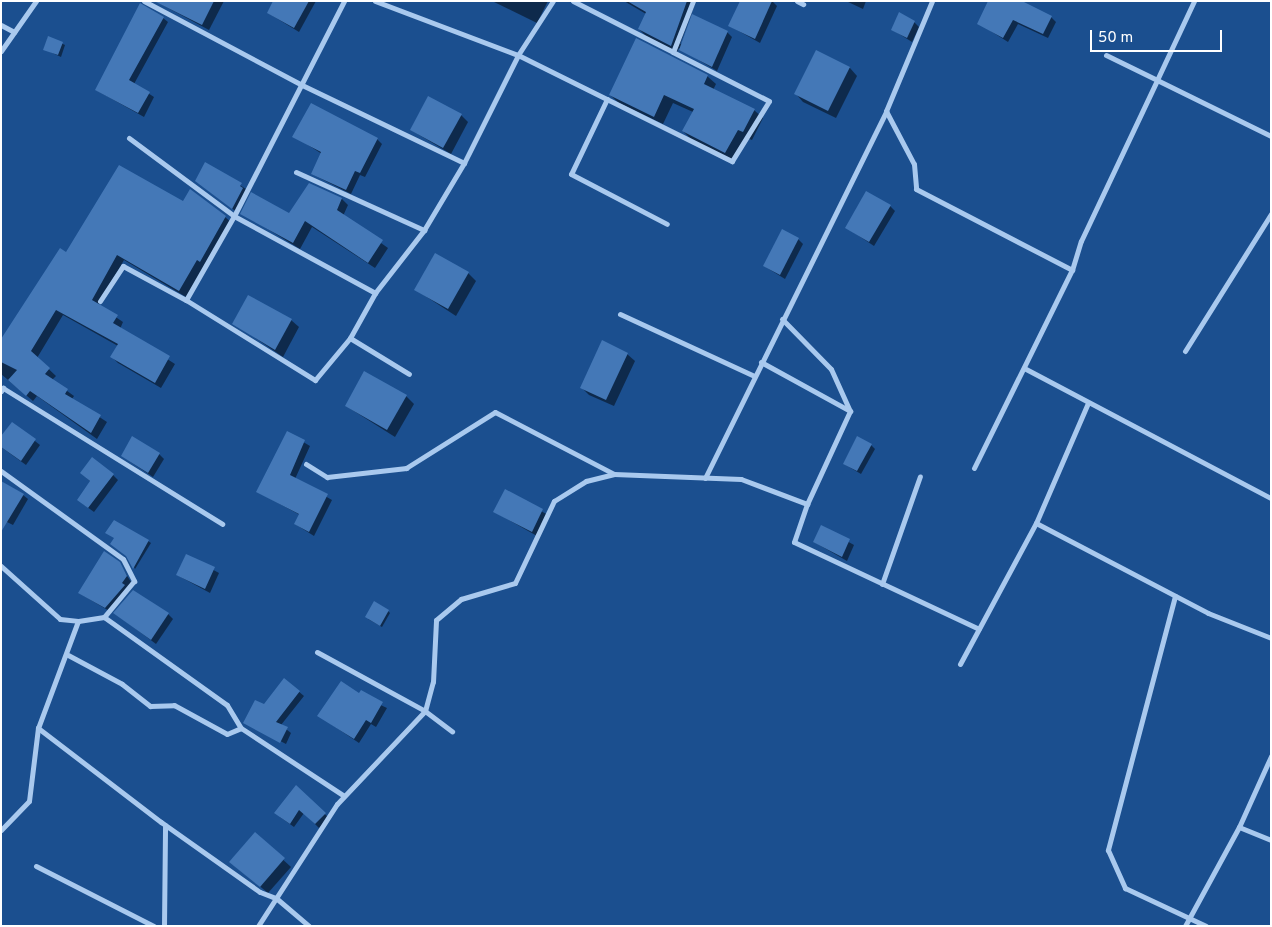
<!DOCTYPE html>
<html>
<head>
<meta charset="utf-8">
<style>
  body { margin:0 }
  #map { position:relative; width:1272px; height:927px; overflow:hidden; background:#1b4f8f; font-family:Overpass,sans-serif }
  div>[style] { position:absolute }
  .shadow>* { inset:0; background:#0007 }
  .building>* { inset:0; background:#4478b7 }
  .minor>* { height:5px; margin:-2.5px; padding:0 2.5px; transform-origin:2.5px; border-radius:2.5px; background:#a9c9ee }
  span { translate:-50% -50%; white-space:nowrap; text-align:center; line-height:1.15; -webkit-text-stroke:4px #1b4f8f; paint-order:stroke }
  .frame { position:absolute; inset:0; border:2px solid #fff; pointer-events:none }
  .scale { position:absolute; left:1090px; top:30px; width:132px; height:22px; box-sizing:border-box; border:2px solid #fff; border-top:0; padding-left:6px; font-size:15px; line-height:18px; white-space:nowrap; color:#fff; -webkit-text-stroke:4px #1b4f8f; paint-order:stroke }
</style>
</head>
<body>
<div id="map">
  <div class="shadow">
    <div style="clip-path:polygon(155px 1px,224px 1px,209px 30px)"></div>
    <div style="clip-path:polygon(275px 1px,316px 1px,299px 32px,268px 13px)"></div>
    <div style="clip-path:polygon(492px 1px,548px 1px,537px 23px)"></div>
    <div style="clip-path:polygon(624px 1px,696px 1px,680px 44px,727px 32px,732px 37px,717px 71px,679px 48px,677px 52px,646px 36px,639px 29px,646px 14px)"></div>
    <div style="clip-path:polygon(772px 1px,777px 6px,760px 43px,730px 26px)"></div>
    <div style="clip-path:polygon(846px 1px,866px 1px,863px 9px)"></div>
    <div style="clip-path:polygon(990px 1px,1051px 17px,1056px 22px,1048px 38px,1018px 24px,1008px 42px,978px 23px)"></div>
    <div style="clip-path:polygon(163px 18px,168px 22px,134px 84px,154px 97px,144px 117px,96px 90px)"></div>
    <div style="clip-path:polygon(914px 22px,919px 27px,912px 42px,893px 30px)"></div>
    <div style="clip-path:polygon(48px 37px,65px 45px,61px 57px,44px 49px)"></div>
    <div style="clip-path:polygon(816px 52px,850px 68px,857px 76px,836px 118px,803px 102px,796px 94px)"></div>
    <div style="clip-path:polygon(707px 76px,716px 84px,713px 90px,754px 110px,763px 118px,752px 140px,747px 138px,734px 161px,692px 140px,683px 131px,693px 112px,673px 103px,663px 124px,619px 103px,610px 95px)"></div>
    <div style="clip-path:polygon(461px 115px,468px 122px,451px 154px,411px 130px)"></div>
    <div style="clip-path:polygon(294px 136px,377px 139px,382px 144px,365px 177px,360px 175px,351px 194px,312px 174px,322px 154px)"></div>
    <div style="clip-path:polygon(206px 164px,246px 189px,238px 213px,196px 181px)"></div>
    <div style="clip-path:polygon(342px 199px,348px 205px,343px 216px,388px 248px,375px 268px,312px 227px,300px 249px,242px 213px,290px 215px)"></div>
    <div style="clip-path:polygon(184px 202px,225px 217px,232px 223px,186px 297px,124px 260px,98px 305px,123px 322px,120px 329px,175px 364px,161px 388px,118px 363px,112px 357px,118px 346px,63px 315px,37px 358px,56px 376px,52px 380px,74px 396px,72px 399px,107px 422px,97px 439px,37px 396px,33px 401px,1px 374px,1px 341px,66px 253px)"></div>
    <div style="clip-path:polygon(890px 206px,895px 211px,874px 246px,847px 228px)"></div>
    <div style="clip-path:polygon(798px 239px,803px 244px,785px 279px,764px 266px)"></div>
    <div style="clip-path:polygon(468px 273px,476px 281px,456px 316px,416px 290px)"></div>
    <div style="clip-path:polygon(291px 320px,299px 327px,283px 357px,234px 323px)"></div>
    <div style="clip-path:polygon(627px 354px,635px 361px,614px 406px,589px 395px,582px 388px)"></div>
    <div style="clip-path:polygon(406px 396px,414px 404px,395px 437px,346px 406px)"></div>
    <div style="clip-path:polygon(12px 423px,40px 445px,26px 465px,1px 447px)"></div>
    <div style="clip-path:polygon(288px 433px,310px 446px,295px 479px,332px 500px,314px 536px,295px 524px,300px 515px,258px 492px)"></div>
    <div style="clip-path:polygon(871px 445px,875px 449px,861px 474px,844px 464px)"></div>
    <div style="clip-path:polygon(159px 454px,164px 459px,153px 477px,122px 456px)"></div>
    <div style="clip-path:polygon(81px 473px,113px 475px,118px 480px,94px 512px,83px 504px,91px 482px)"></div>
    <div style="clip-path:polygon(506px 491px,548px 515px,537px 536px,495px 512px)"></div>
    <div style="clip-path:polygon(23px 495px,28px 499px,13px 525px,1px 519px)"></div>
    <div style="clip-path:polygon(822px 527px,854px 545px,847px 561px,814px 542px)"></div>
    <div style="clip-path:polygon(148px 541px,151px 543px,135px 569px,128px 556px)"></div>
    <div style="clip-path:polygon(186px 555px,219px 573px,210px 593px,177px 575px)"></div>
    <div style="clip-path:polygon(119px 563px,131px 582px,111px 612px,79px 593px)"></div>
    <div style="clip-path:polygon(388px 611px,390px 613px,382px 627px,368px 619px)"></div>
    <div style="clip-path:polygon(168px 614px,173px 619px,156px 644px,120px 617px)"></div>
    <div style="clip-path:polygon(285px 680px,304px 696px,281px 725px,291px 733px,286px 744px,245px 723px,265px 706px)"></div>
    <div style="clip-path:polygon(359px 695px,387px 708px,376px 727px,371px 724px,359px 743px,319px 716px)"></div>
    <div style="clip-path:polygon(296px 787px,329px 818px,319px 828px,304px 813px,294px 827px,280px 817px)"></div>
    <div style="clip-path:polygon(255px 834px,291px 867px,268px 893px,230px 862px)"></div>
  </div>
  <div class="building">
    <div style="clip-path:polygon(154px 1px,214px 1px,202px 25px)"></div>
    <div style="clip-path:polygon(273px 1px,309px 1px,294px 28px,267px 13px)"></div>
    <div style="clip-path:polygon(627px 1px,687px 1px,671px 46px,638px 29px,646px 12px)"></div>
    <div style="clip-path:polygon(740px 1px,772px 1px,755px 39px,728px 26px)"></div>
    <div style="clip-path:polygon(988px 1px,1022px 1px,1052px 16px,1043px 34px,1013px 20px,1003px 38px,977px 24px)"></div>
    <div style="clip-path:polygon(140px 3px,164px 17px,129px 80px,150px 92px,138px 113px,95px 90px)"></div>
    <div style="clip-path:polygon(899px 12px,915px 21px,907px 38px,891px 30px)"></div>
    <div style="clip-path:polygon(692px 14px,728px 31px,712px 67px,679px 50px)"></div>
    <div style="clip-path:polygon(48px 36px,63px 42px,58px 55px,43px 50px)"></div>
    <div style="clip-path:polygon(636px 38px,708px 75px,704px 84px,755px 109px,743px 132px,738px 130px,725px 153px,682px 131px,694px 109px,664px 95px,654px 117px,609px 95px)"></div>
    <div style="clip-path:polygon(816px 50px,850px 67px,828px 111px,794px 94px)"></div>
    <div style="clip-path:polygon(428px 96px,462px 114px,443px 148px,410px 130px)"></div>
    <div style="clip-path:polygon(311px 103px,378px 138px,360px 173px,355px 171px,346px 190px,311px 174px,321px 152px,292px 137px)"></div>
    <div style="clip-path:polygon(205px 162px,242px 183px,240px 186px,243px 188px,232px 209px,195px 181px)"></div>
    <div style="clip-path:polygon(119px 165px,183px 201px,190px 189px,226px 216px,200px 262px,197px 260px,179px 291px,117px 255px,92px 300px,118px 315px,113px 323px,170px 356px,155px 383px,110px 357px,118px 344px,56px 310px,31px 351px,50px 368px,45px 374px,68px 389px,65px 394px,101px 415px,91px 433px,30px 391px,26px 396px,8px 380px,17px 370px,1px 362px,1px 339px,60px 248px,66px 252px)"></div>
    <div style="clip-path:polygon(309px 183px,342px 198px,337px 210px,383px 240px,368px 263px,305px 221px,293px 243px,240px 214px,251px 192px,289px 213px)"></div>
    <div style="clip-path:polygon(866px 191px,891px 205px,869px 242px,845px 228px)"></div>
    <div style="clip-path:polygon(782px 229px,799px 238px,780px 275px,763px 266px)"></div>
    <div style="clip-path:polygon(435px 253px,469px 272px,448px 309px,414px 290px)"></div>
    <div style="clip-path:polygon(248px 295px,292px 319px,275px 350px,232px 324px)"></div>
    <div style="clip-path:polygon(602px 340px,628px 353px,606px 400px,580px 388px)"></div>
    <div style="clip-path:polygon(364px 371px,407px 395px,387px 430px,345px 406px)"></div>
    <div style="clip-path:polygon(12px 422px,36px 439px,21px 461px,1px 447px,1px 436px)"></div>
    <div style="clip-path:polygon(287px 431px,305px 440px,290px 475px,328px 494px,309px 532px,294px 524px,299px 514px,256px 492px)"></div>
    <div style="clip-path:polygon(132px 436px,160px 453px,148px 473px,121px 456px)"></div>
    <div style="clip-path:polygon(857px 436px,872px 444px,857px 471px,843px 464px)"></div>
    <div style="clip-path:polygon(92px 457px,114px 474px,88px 508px,77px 500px,90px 481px,80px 473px)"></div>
    <div style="clip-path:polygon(1px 481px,24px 494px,1px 532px)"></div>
    <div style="clip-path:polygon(505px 489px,543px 509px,532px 532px,493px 512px)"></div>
    <div style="clip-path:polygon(114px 520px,149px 540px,133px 569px,126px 556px,110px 544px,114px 538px,105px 533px)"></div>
    <div style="clip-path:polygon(821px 525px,850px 539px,842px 557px,813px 542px)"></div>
    <div style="clip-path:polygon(104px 551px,120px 562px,127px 576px,122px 583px,125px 585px,105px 608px,78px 593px)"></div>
    <div style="clip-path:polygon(186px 554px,215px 567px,205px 589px,176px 575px)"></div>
    <div style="clip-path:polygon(133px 590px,169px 613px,151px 640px,113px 613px)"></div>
    <div style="clip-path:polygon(374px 601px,389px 610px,380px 626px,365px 617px)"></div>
    <div style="clip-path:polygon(284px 678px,300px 691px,276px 722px,288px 727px,280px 743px,243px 723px,255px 700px,264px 704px)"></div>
    <div style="clip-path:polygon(341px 681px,359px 693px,361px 690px,383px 702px,371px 723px,366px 720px,354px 739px,317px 716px)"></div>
    <div style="clip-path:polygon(296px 785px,326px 813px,315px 824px,299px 810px,290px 824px,274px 813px)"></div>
    <div style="clip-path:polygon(255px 832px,285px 858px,260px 887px,229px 862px)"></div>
  </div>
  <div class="minor">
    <div style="left:144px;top:1px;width:179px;rotate:28deg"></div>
    <div style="left:302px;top:85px;width:180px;rotate:25.7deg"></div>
    <div style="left:375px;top:1px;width:153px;rotate:20.7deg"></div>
    <div style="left:518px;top:55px;width:239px;rotate:26.4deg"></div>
    <div style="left:732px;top:161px;width:70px;rotate:-58.3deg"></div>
    <div style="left:769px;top:101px;width:108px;rotate:-153deg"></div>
    <div style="left:573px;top:1px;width:112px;rotate:27deg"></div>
    <div style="left:673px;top:52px;width:55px;rotate:-68.6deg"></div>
    <div style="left:797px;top:1px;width:7px;rotate:27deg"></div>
    <div style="left:1px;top:25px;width:15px;rotate:28deg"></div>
    <div style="left:1px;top:51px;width:61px;rotate:-55deg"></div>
    <div style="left:1106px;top:55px;width:57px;rotate:26.1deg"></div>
    <div style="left:1157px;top:80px;width:87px;rotate:-64.9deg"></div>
    <div style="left:607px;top:99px;width:83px;rotate:115.6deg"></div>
    <div style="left:571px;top:174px;width:108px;rotate:27.5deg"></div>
    <div style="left:886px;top:111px;width:60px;rotate:62.2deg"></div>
    <div style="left:914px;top:164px;width:25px;rotate:85deg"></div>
    <div style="left:916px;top:189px;width:176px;rotate:27.4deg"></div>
    <div style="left:129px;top:138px;width:131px;rotate:36.6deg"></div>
    <div style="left:234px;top:216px;width:161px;rotate:28.6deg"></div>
    <div style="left:296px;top:172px;width:141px;rotate:24.4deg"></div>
    <div style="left:186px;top:300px;width:97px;rotate:-60.3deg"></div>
    <div style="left:234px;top:216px;width:242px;rotate:-62.9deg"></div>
    <div style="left:100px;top:301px;width:42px;rotate:-56.7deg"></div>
    <div style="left:123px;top:266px;width:72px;rotate:28.4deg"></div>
    <div style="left:186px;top:300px;width:152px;rotate:31.8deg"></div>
    <div style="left:315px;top:380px;width:55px;rotate:-50.2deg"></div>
    <div style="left:350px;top:338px;width:51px;rotate:-60.9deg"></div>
    <div style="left:375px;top:293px;width:80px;rotate:-52.1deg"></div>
    <div style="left:424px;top:230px;width:78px;rotate:-59.2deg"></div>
    <div style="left:464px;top:163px;width:121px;rotate:-63.4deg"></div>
    <div style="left:518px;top:55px;width:64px;rotate:-57.1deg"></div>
    <div style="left:620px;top:314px;width:148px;rotate:24.8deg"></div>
    <div style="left:782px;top:319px;width:70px;rotate:45.6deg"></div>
    <div style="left:831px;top:369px;width:46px;rotate:65.7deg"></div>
    <div style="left:850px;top:411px;width:102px;rotate:114.8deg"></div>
    <div style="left:807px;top:504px;width:40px;rotate:108.9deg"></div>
    <div style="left:794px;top:542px;width:204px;rotate:25.2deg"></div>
    <div style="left:350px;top:338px;width:69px;rotate:31.4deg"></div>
    <div style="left:1185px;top:351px;width:162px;rotate:-57.9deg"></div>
    <div style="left:761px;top:362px;width:102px;rotate:28.8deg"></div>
    <div style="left:1024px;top:368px;width:279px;rotate:27.8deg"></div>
    <div style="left:1px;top:391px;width:4px;rotate:-56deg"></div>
    <div style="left:3px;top:388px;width:258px;rotate:31.8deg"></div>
    <div style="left:306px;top:464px;width:25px;rotate:32deg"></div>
    <div style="left:327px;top:477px;width:80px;rotate:-6.5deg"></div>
    <div style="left:406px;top:468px;width:105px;rotate:-32.2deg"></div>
    <div style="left:495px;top:412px;width:134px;rotate:27.5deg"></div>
    <div style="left:974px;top:468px;width:221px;rotate:-63.7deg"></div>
    <div style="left:1072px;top:270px;width:30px;rotate:-73deg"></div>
    <div style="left:1081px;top:241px;width:178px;rotate:-64.7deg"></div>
    <div style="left:1157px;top:80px;width:127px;rotate:26.2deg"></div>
    <div style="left:1px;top:471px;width:150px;rotate:35.8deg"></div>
    <div style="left:123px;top:559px;width:25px;rotate:63deg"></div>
    <div style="left:134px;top:581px;width:47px;rotate:129.8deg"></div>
    <div style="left:104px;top:617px;width:26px;rotate:171deg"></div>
    <div style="left:78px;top:621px;width:114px;rotate:110.5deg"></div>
    <div style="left:705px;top:478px;width:409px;rotate:-63.7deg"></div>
    <div style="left:886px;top:111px;width:119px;rotate:-67.3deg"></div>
    <div style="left:1036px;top:523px;width:194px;rotate:27.6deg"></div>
    <div style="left:1208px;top:613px;width:68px;rotate:21.6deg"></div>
    <div style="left:1px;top:566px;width:79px;rotate:41.9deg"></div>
    <div style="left:60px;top:619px;width:18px;rotate:6deg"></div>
    <div style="left:882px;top:584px;width:114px;rotate:-70.6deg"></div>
    <div style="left:1175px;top:596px;width:263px;rotate:104.8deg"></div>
    <div style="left:1108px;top:850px;width:42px;rotate:65.9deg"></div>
    <div style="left:1125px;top:888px;width:89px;rotate:25.1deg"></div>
    <div style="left:104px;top:617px;width:151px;rotate:35.6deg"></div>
    <div style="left:227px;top:705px;width:27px;rotate:59deg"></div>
    <div style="left:241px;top:728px;width:123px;rotate:33.4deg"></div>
    <div style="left:317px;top:652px;width:123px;rotate:28.6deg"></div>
    <div style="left:425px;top:711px;width:34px;rotate:37deg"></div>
    <div style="left:68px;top:655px;width:61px;rotate:28.2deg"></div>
    <div style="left:122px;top:684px;width:36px;rotate:38deg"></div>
    <div style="left:150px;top:706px;width:24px;rotate:-2deg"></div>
    <div style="left:174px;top:705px;width:60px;rotate:28.7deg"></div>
    <div style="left:227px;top:734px;width:15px;rotate:-23deg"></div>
    <div style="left:960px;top:664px;width:160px;rotate:-61.7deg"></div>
    <div style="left:1036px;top:523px;width:131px;rotate:-66.6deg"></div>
    <div style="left:1239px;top:827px;width:35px;rotate:22deg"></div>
    <div style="left:1px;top:830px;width:40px;rotate:-46deg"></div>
    <div style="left:29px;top:801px;width:74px;rotate:-83deg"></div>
    <div style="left:38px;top:728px;width:155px;rotate:37.4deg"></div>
    <div style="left:161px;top:822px;width:121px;rotate:35.3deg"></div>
    <div style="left:260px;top:892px;width:17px;rotate:21deg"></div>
    <div style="left:276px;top:898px;width:43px;rotate:40.3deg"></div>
    <div style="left:36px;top:866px;width:132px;rotate:27deg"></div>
    <div style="left:164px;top:926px;width:101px;rotate:-89.4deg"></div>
    <div style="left:258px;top:926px;width:145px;rotate:-57.1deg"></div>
    <div style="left:337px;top:804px;width:128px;rotate:-46.6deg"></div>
    <div style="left:425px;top:711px;width:30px;rotate:-75deg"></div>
    <div style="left:433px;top:682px;width:62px;rotate:-87.2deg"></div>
    <div style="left:436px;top:620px;width:33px;rotate:-40deg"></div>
    <div style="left:461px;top:599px;width:56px;rotate:-16.5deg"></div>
    <div style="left:515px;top:583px;width:91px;rotate:-64.6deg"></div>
    <div style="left:554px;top:501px;width:38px;rotate:-32deg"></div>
    <div style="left:586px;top:481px;width:29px;rotate:-14deg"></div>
    <div style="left:614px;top:474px;width:127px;rotate:2.3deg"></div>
    <div style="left:741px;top:479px;width:71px;rotate:20.7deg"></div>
    <div style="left:1185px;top:926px;width:113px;rotate:-61.4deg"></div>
    <div style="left:1239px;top:827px;width:78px;rotate:-65.7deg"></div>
  </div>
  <div class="frame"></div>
  <div class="scale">50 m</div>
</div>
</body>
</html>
